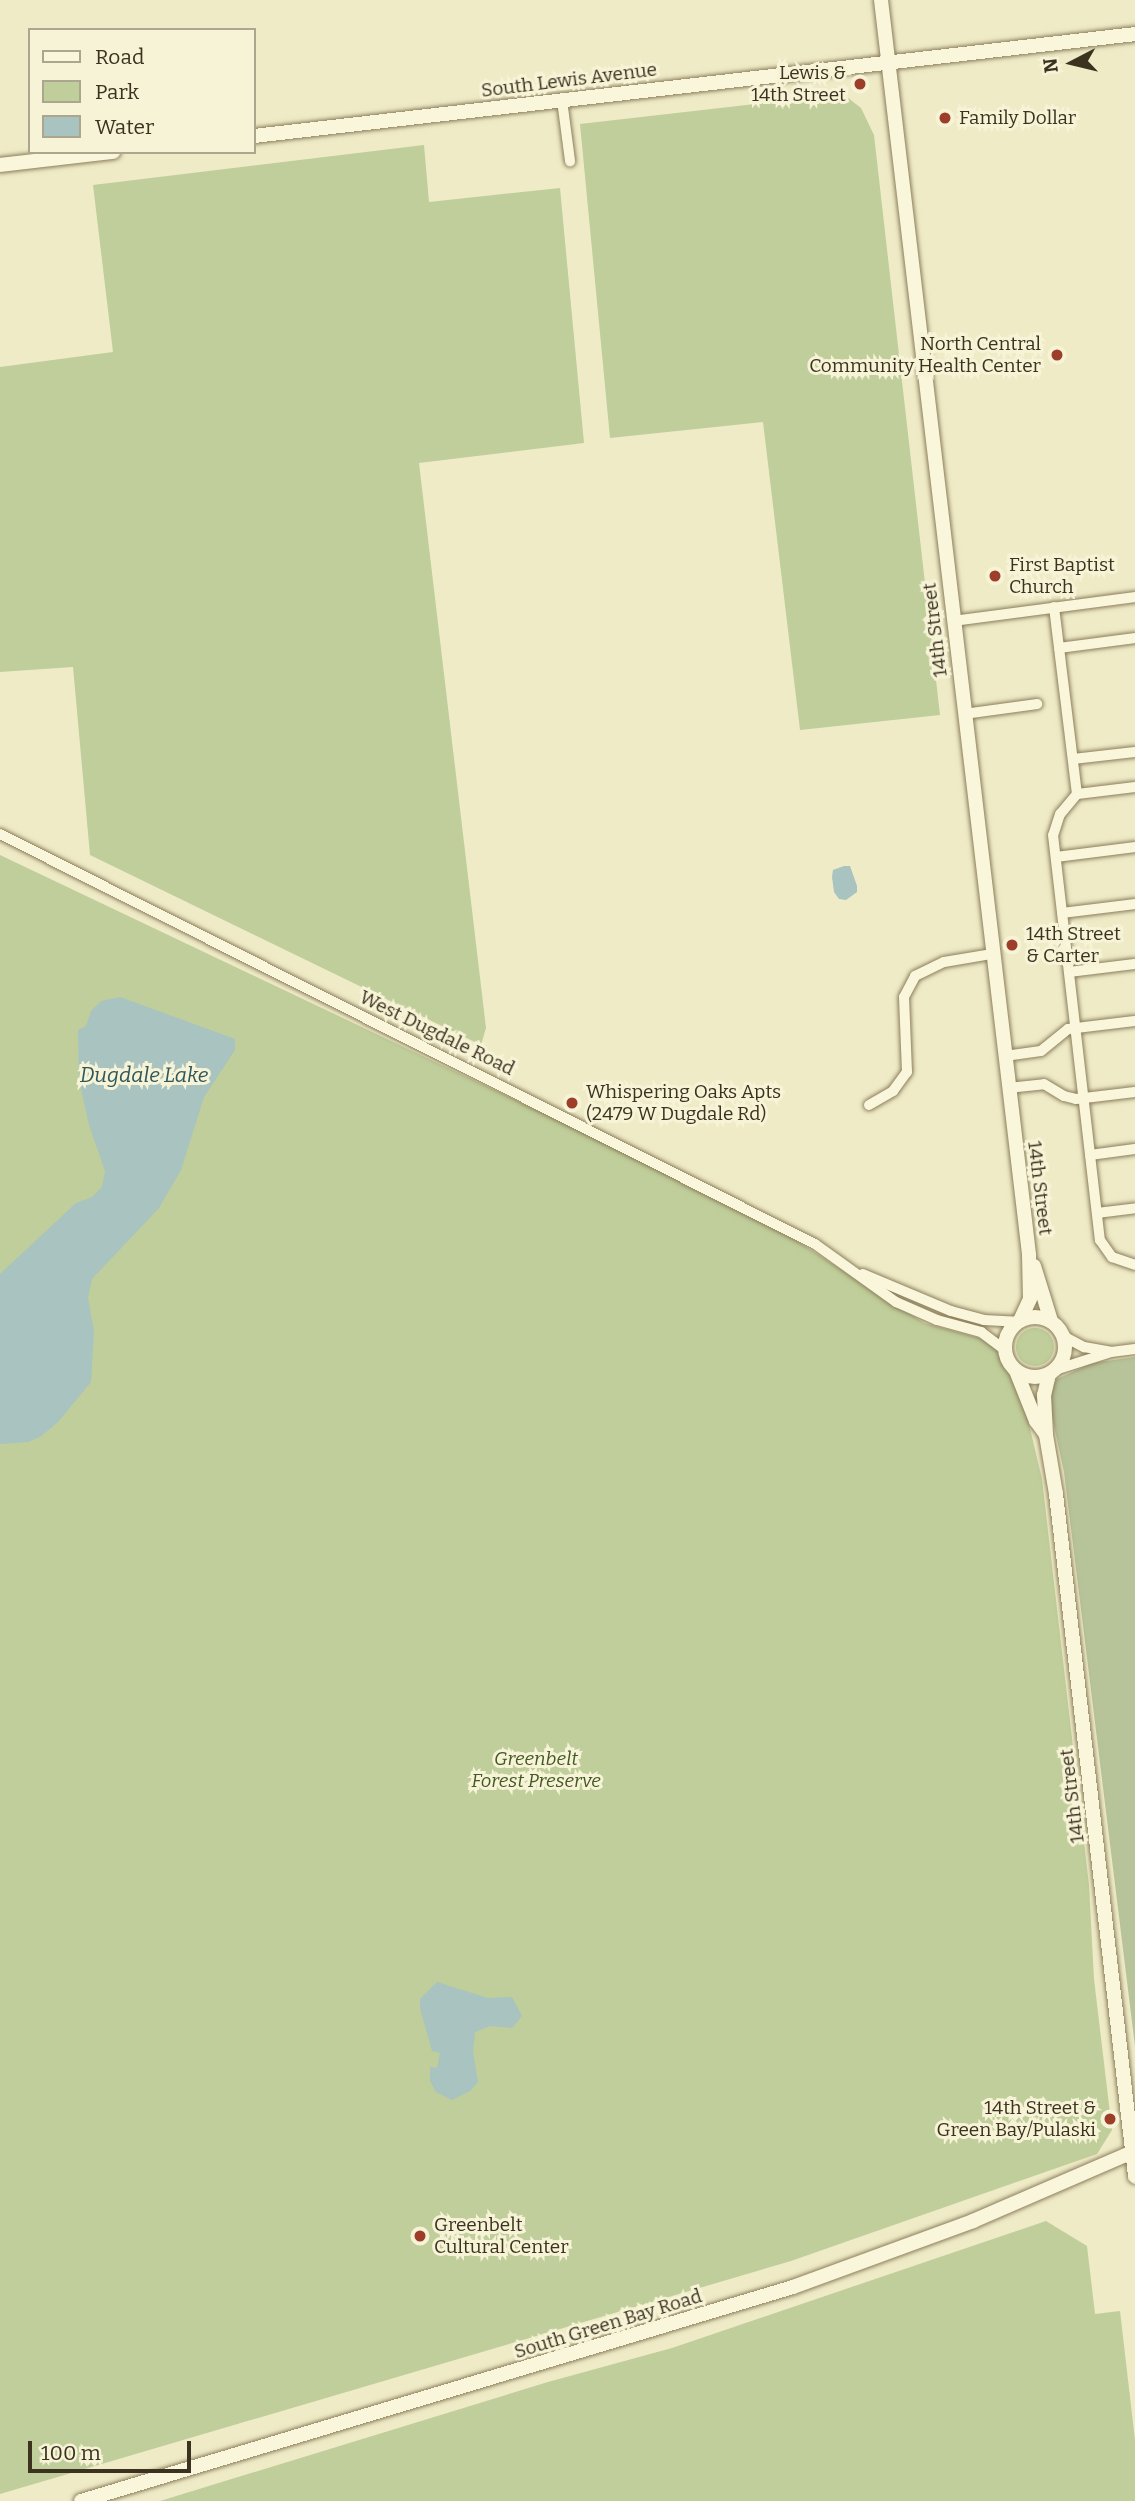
<!DOCTYPE html>
<html>
<head>
<meta charset="utf-8">
<style>
  body { margin:0 }
  #map { position:relative; width:1135px; height:2501px; overflow:hidden; background:#efebc7; font-family:Bitter,serif }
  div>[style] { position:absolute }
  .green>* { inset:0; background:#bfce9a }
  .round { border-radius:50% }
  .cemetery>* { inset:0; background:#b7c399 }
  .water>* { inset:0; background:#a8c3c0 }
  .roads { filter:drop-shadow(0 0 2px #8c7e5b) drop-shadow(0 0 2px #8c7e5b) }
  .street>* { height:10px; margin:-5px; padding:0 5px; transform-origin:5px; border-radius:5px; background:#faf6db }
  .secondary>* { height:14px; margin:-7px; padding:0 7px; transform-origin:7px; border-radius:7px; background:#faf6db }
  .secondary>.ring { margin:-7px; padding:0; box-sizing:content-box; background:none; border:14px solid #faf6db; border-radius:50% }
  .dots>* { width:19px; height:19px; translate:-50% -50%; box-sizing:border-box; border:4px solid #f7f3d7; border-radius:50% }
  span { translate:-50% -50%; white-space:nowrap; text-align:center; line-height:1.15; -webkit-text-stroke:6px #f7f3d7; paint-order:stroke }
  .poi-label { font-size:19px; color:#3c3220 }
  .right { translate:-100% -50%; text-align:right }
  .left { translate:0 -50%; text-align:left }
  .street-label { font-size:19px; color:#3c3220 }
  .park-label { font-size:19px; color:#435926; font-style:italic }
  .water-label { font-size:21px; color:#2f575c; font-style:italic }
  .legend { position:absolute; left:28px; top:28px; width:228px; height:126px; box-sizing:border-box; background:#f7f3d7; border:2px solid #aca68e; margin:0; padding:9px 12px; list-style:none; font-size:21px; color:#3c3220 }
  .legend li { display:flex; align-items:center; gap:14px; height:35px }
  .legend b { width:35px; border:2px solid #aca68e }
  .north { position:absolute; left:1037px; top:28px; width:70px; height:70px; -webkit-text-stroke:5px #f7f3d7; paint-order:stroke; rotate:263deg; font-size:19px; font-weight:700; line-height:28px; text-align:center; color:#3c3220 }
  .north::after { content:''; display:block; margin:auto; width:24px; height:32px; background:#3c3220; clip-path:polygon(50% 0,100% 100%,50% 72%,0 100%) }
  .scale { position:absolute; left:28px; top:2441px; width:163px; height:32px; box-sizing:border-box; border:4px solid #3c3220; border-top:0; padding-left:9px; font-size:21px; line-height:24px; white-space:nowrap; color:#3c3220; -webkit-text-stroke:5px #f7f3d7; paint-order:stroke }
</style>
</head>
<body>
<div id="map">
  <div class="green">
    <div style="clip-path:polygon(843px 94px,861px 108px,874px 135px,940px 715px,800px 730px,763px 422px,610px 438px,580px 124px)"></div>
    <div style="clip-path:polygon(424px 145px,429px 202px,560px 188px,584px 443px,419px 463px,486px 1028px,481px 1045px,90px 855px,73px 667px,0 672px,0 367px,113px 352px,93px 185px)"></div>
    <div style="clip-path:polygon(0 855px,755px 1214px,924px 1323px,990px 1341px,1001px 1354px,1024px 1403px,1042px 1479px,1089px 1885px,1094px 1979px,1112px 2130px,1097px 2154px,791px 2261px,0 2494px)"></div>
    <div class="round" style="left:1016px;top:1328px;width:38px;height:38px"></div>
    <div style="clip-path:polygon(1046px 2221px,1087px 2246px,1095px 2314px,1120px 2311px,1135px 2440px,1135px 2501px,160px 2501px,548px 2382px,672px 2348px)"></div>
  </div>
  <div class="cemetery">
    <div style="clip-path:polygon(1135px 1357px,1135px 2046px,1064px 1472px,1050px 1407px,1051px 1389px,1057px 1379px,1092px 1363px)"></div>
  </div>
  <div class="water">
    <div style="clip-path:polygon(844px 866px,850px 866px,857px 886px,857px 892px,846px 900px,839px 899px,834px 892px,832px 877px,833px 870px)"></div>
    <div style="clip-path:polygon(120px 997px,235px 1039px,235px 1050px,204px 1097px,181px 1170px,159px 1208px,92px 1279px,88px 1298px,94px 1331px,91px 1382px,58px 1422px,40px 1437px,28px 1442px,0 1444px,0 1274px,76px 1203px,92px 1197px,102px 1187px,105px 1171px,89px 1125px,79px 1080px,78px 1030px,86px 1026px,91px 1011px,101px 1001px)"></div>
    <div style="clip-path:polygon(437px 1982px,488px 1998px,512px 1997px,522px 2016px,512px 2028px,490px 2026px,475px 2032px,473px 2052px,478px 2082px,470px 2091px,452px 2100px,436px 2092px,430px 2081px,430px 2067px,437px 2068px,440px 2053px,432px 2051px,420px 2008px,420px 1999px)"></div>
  </div>
  <div class="roads">
    <div class="street">
      <div style="left:562px;top:100px;width:62px;rotate:82.5deg"></div>
      <div style="left:1054px;top:607px;width:188px;rotate:83deg"></div>
      <div style="left:953px;top:621px;width:184px;rotate:-7.5deg"></div>
      <div style="left:1059px;top:648px;width:77px;rotate:-7.5deg"></div>
      <div style="left:964px;top:714px;width:74px;rotate:-7.8deg"></div>
      <div style="left:1073px;top:759px;width:62px;rotate:-6.4deg"></div>
      <div style="left:1135px;top:787px;width:58px;rotate:173.1deg"></div>
      <div style="left:1077px;top:794px;width:26px;rotate:130deg"></div>
      <div style="left:1060px;top:814px;width:22px;rotate:108deg"></div>
      <div style="left:1053px;top:835px;width:408px;rotate:83.4deg"></div>
      <div style="left:1100px;top:1240px;width:21px;rotate:55deg"></div>
      <div style="left:1112px;top:1257px;width:24px;rotate:19deg"></div>
      <div style="left:0;top:834px;width:912px;rotate:26.71deg"></div>
      <div style="left:815px;top:1244px;width:100px;rotate:35.6deg"></div>
      <div style="left:896px;top:1302px;width:45px;rotate:23.7deg"></div>
      <div style="left:937px;top:1320px;width:46px;rotate:15.3deg"></div>
      <div style="left:981px;top:1332px;width:30px;rotate:37deg"></div>
      <div style="left:1056px;top:857px;width:80px;rotate:-7.2deg"></div>
      <div style="left:1062px;top:913px;width:74px;rotate:-7deg"></div>
      <div style="left:1069px;top:972px;width:66px;rotate:-6.9deg"></div>
      <div style="left:1005px;top:1056px;width:36px;rotate:-8deg"></div>
      <div style="left:1041px;top:1051px;width:35px;rotate:-39deg"></div>
      <div style="left:1068px;top:1029px;width:67px;rotate:-6.8deg"></div>
      <div style="left:1008px;top:1088px;width:36px;rotate:-6deg"></div>
      <div style="left:1044px;top:1084px;width:23px;rotate:31deg"></div>
      <div style="left:1064px;top:1096px;width:12px;rotate:14deg"></div>
      <div style="left:1076px;top:1099px;width:59px;rotate:-6.8deg"></div>
      <div style="left:869px;top:1105px;width:28px;rotate:-30deg"></div>
      <div style="left:893px;top:1091px;width:24px;rotate:-54deg"></div>
      <div style="left:907px;top:1072px;width:75px;rotate:-92.3deg"></div>
      <div style="left:904px;top:997px;width:24px;rotate:-62deg"></div>
      <div style="left:915px;top:976px;width:32px;rotate:-26deg"></div>
      <div style="left:944px;top:962px;width:49px;rotate:-9.5deg"></div>
      <div style="left:1090px;top:1155px;width:45px;rotate:-7.6deg"></div>
      <div style="left:1097px;top:1213px;width:38px;rotate:-7deg"></div>
      <div style="left:863px;top:1274px;width:95px;rotate:22.8deg"></div>
      <div style="left:951px;top:1311px;width:34px;rotate:15deg"></div>
      <div style="left:984px;top:1320px;width:33px;rotate:3deg"></div>
      <div style="left:1063px;top:1336px;width:24px;rotate:28deg"></div>
      <div style="left:1084px;top:1347px;width:27px;rotate:10deg"></div>
      <div style="left:1055px;top:1370px;width:59px;rotate:-17.8deg"></div>
      <div style="left:1111px;top:1352px;width:24px;rotate:-7deg"></div>
    </div>
    <div class="secondary">
      <div style="left:881px;top:0;width:1264px;rotate:83.27deg"></div>
      <div style="left:1029px;top:1255px;width:44px;rotate:88.7deg"></div>
      <div style="left:1030px;top:1299px;width:23px;rotate:115deg"></div>
      <div style="left:254px;top:136px;width:887px;rotate:-6.6deg"></div>
      <div style="left:0;top:165px;width:114px;rotate:-6.6deg"></div>
      <div style="left:1034px;top:1266px;width:58px;rotate:72.8deg"></div>
      <div class="ring" style="left:1005px;top:1317px;width:46px;height:46px"></div>
      <div style="left:1016px;top:1371px;width:54px;rotate:68.2deg"></div>
      <div style="left:1036px;top:1421px;width:17px;rotate:54deg"></div>
      <div style="left:1049px;top:1374px;width:22px;rotate:103deg"></div>
      <div style="left:1044px;top:1395px;width:40px;rotate:87.1deg"></div>
      <div style="left:1046px;top:1435px;width:60px;rotate:80.4deg"></div>
      <div style="left:1056px;top:1494px;width:687px;rotate:83.39deg"></div>
      <div style="left:81px;top:2501px;width:743px;rotate:-16.73deg"></div>
      <div style="left:793px;top:2287px;width:192px;rotate:-20.1deg"></div>
      <div style="left:973px;top:2221px;width:176px;rotate:-23.4deg"></div>
    </div>
  </div>
  <div class="dots">
    <div style="left:860px;top:84px;background:#9c3e2a"></div>
    <div style="left:945px;top:118px;background:#9c3e2a"></div>
    <div style="left:1057px;top:355px;background:#9c3e2a"></div>
    <div style="left:995px;top:576px;background:#9c3e2a"></div>
    <div style="left:1012px;top:945px;background:#9c3e2a"></div>
    <div style="left:572px;top:1103px;background:#9c3e2a"></div>
    <div style="left:1110px;top:2119px;background:#9c3e2a"></div>
    <div style="left:420px;top:2236px;background:#9c3e2a"></div>
  </div>
  <div class="poi-label">
    <span class="right" style="left:846px;top:84px">Lewis &amp;<br>14th Street</span>
    <span class="left" style="left:959px;top:118px">Family Dollar</span>
    <span class="right" style="left:1041px;top:355px">North Central<br>Community Health Center</span>
    <span class="left" style="left:1009px;top:576px">First Baptist<br>Church</span>
    <span class="left" style="left:1026px;top:945px">14th Street<br>&amp; Carter</span>
    <span class="left" style="left:586px;top:1103px">Whispering Oaks Apts<br>(2479 W Dugdale Rd)</span>
    <span class="right" style="left:1096px;top:2119px">14th Street &amp;<br>Green Bay/Pulaski</span>
    <span class="left" style="left:434px;top:2236px">Greenbelt<br>Cultural Center</span>
  </div>
  <div class="street-label">
    <span style="left:569px;top:80px;rotate:-7deg">South Lewis Avenue</span>
    <span style="left:935px;top:630px;rotate:-97deg">14th Street</span>
    <span style="left:437px;top:1033px;rotate:26deg">West Dugdale Road</span>
    <span style="left:1040px;top:1188px;rotate:83deg">14th Street</span>
    <span style="left:1072px;top:1796px;rotate:-97deg">14th Street</span>
    <span style="left:608px;top:2324px;rotate:-17deg">South Green Bay Road</span>
  </div>
  <div class="park-label">
    <span style="left:536px;top:1770px">Greenbelt<br>Forest Preserve</span>
  </div>
  <div class="water-label">
    <span style="left:144px;top:1075px">Dugdale Lake</span>
  </div>
  <ul class="legend">
  <li><b style="height:9px;background:#faf6db"></b>Road</li>
  <li><b style="height:19px;background:#bfce9a"></b>Park</li>
  <li><b style="height:19px;background:#a8c3c0"></b>Water</li>
  </ul>
  <div class="north">N</div>
  <div class="scale">100 m</div>
</div>
</body>
</html>
